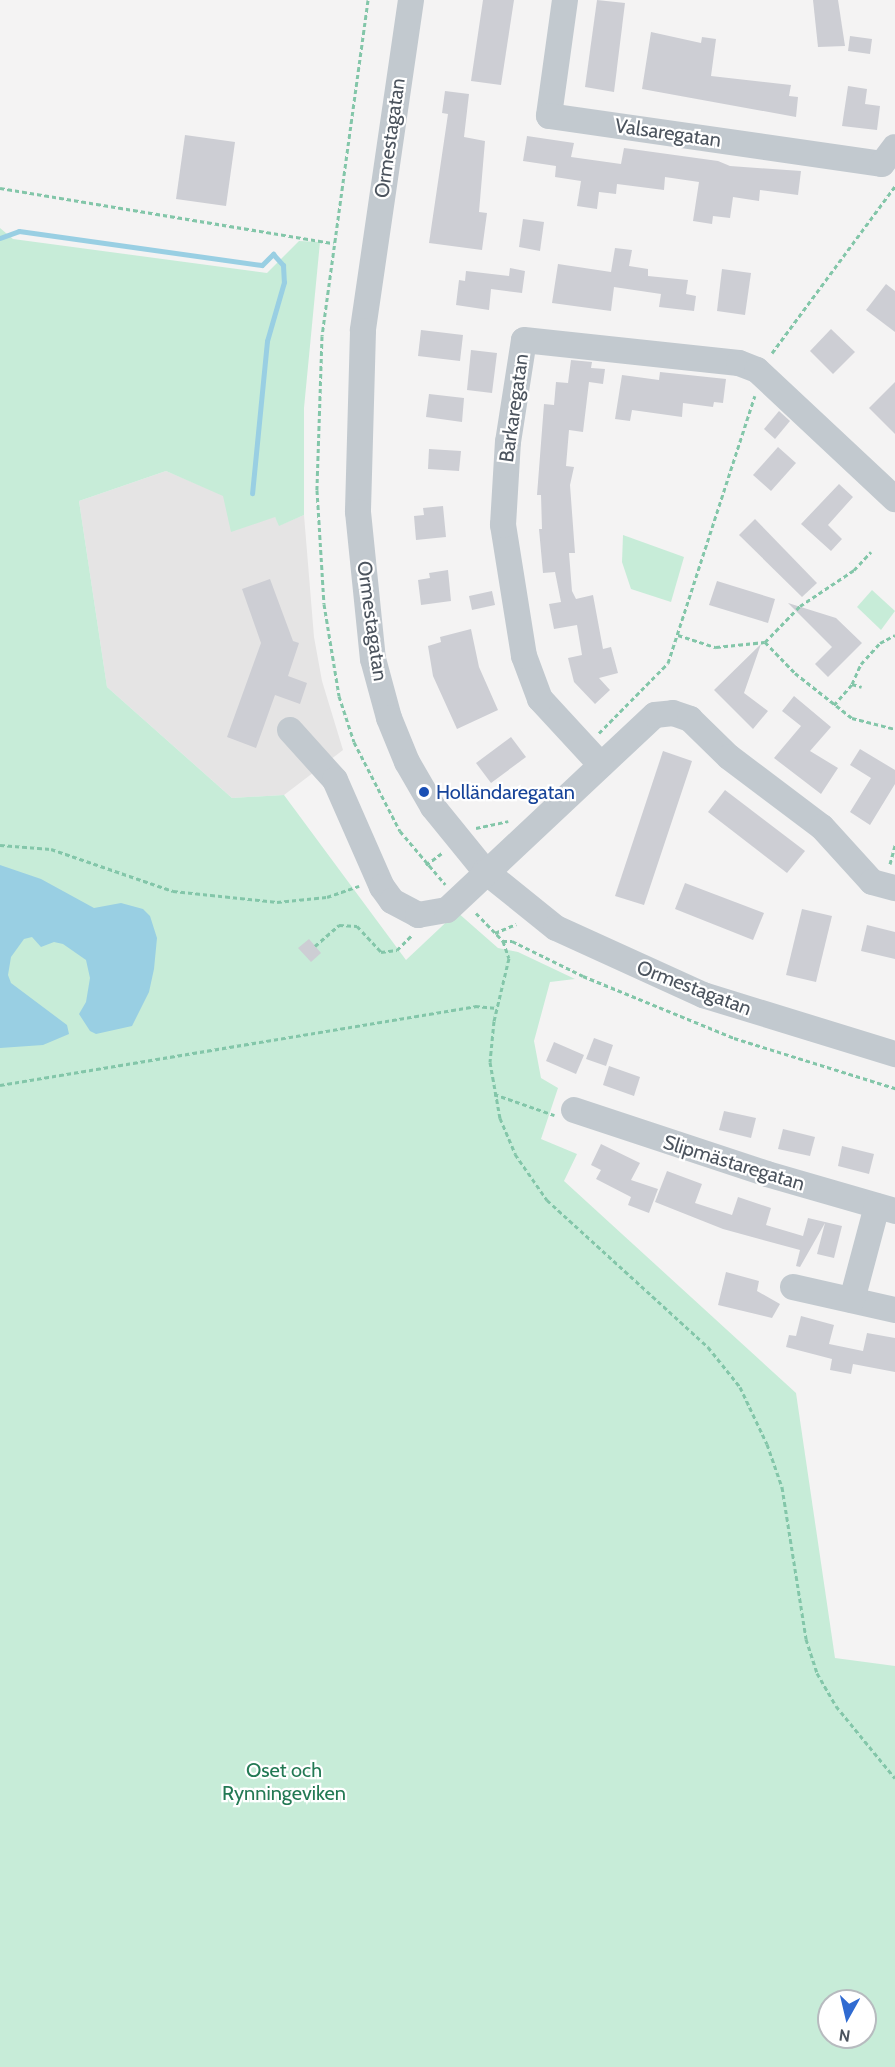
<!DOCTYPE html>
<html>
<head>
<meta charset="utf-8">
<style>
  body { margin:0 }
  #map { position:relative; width:895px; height:2067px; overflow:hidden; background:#f4f3f3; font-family:Cabin,sans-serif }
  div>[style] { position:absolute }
  .education>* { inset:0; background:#e5e4e4 }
  .green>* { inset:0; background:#c7ecd8 }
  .water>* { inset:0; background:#99cfe3 }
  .stream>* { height:5px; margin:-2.5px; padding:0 2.5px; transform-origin:2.5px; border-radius:2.5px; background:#99cfe3 }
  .building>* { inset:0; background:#cdced4 }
  .path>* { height:3px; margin-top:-1.5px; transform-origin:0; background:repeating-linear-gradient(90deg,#83c6a9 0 4.5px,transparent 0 7.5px) }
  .minor>* { height:26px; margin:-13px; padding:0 13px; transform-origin:13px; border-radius:13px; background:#c2c9cf }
  .dots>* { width:16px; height:16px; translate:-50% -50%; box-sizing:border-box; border:3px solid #fff; border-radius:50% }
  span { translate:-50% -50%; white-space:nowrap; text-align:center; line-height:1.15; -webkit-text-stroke:4.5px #fff; paint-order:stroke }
  .street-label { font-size:20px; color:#4c545e }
  .transit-label { font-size:20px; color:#164399 }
  .left { translate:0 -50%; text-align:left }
  .park-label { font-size:20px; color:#237954 }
  .north { position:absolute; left:817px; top:1989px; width:60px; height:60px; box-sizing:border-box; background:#fff; border:2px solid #b7bbbf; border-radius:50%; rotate:188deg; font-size:16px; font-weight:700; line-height:24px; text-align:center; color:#4c545e }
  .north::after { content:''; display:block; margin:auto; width:21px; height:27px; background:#306bd1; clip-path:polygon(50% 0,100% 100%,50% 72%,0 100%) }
</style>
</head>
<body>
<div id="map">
  <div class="education">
    <div style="clip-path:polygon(166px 471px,275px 517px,280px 525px,304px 515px,314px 637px,322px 681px,343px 750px,284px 795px,232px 798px,107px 687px,79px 501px)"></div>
  </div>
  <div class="green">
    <div style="clip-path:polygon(evenodd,0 228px,13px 239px,267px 273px,299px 241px,320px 242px,304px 408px,304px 515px,279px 526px,275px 517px,231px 532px,223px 496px,166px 471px,79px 501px,107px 687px,232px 798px,284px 795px,406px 960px,457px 912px,498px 948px,518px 952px,575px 979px,550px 982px,534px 1041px,541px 1078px,558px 1088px,541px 1139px,577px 1154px,564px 1181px,796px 1393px,835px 1658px,895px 1666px,895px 2067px,0 2067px,0 228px,829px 2001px,865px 2001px,865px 2037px,829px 2037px,829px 2001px)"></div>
    <div style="clip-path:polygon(623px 535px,684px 557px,671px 602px,631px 589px,622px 562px)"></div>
    <div style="clip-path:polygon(872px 590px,895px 611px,881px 630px,857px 607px)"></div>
  </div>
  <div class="water">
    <div style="clip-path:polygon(0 865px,41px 879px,94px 908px,121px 903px,143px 909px,150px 916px,157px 938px,154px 969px,149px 992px,132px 1026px,96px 1034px,90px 1031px,79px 1014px,86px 1002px,90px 978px,86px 960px,63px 944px,54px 942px,41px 947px,32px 937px,24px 939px,11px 957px,8px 975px,11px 983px,67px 1025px,69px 1034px,43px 1045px,0 1048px)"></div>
  </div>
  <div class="stream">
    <div style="left:0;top:238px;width:20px;rotate:-20deg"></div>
    <div style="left:19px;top:231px;width:245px;rotate:8deg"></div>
    <div style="left:262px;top:265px;width:16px;rotate:-45deg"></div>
    <div style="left:273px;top:254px;width:15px;rotate:48deg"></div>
    <div style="left:283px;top:265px;width:17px;rotate:87deg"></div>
    <div style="left:284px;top:282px;width:61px;rotate:106.1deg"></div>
    <div style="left:267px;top:341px;width:153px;rotate:95.6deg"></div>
  </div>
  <div class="building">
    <div style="clip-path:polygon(483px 0,514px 0,501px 85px,471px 81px)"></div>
    <div style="clip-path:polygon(597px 0,625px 3px,614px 92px,585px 87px)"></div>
    <div style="clip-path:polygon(813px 0,838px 0,845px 46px,818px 47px)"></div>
    <div style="clip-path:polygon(651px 32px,701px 43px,702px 37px,716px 39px,711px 76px,791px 85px,789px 96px,798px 97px,796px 117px,642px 89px)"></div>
    <div style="clip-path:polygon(850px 36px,872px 39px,870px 54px,848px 51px)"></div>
    <div style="clip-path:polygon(848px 86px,867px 89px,865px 104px,880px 106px,877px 130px,842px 126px)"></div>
    <div style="clip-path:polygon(445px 91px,469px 94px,464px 137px,485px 141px,479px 212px,487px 213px,482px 250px,429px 243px,448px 114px,442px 113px)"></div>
    <div style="clip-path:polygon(185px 135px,235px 142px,226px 206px,176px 199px)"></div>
    <div style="clip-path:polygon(527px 136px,574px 143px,571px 157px,621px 164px,624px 148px,718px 161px,730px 166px,801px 171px,798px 195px,760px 190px,759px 201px,733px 197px,730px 218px,713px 216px,712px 224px,693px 221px,699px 182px,665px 177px,664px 190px,617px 184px,616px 194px,599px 192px,597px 209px,577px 206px,581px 181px,555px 177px,556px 166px,523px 161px)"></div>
    <div style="clip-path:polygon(523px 219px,544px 222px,540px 251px,519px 247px)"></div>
    <div style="clip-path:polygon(615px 248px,632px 250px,629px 266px,648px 269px,648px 276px,688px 280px,686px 294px,696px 296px,694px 311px,659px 307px,661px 294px,614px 287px,611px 311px,552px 303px,558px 264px,611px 272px)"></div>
    <div style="clip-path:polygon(510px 268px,525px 271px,522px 293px,491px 289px,489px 310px,456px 305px,459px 280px,465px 281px,466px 271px,509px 276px)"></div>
    <div style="clip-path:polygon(722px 269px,751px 273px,745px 315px,717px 311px)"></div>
    <div style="clip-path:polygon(886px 284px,895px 291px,895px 332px,866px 310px)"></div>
    <div style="clip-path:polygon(831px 329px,855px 352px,833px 374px,810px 351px)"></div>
    <div style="clip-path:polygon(421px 330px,463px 335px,460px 361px,418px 356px)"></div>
    <div style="clip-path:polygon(471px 350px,497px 353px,492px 393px,467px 390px)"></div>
    <div style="clip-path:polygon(571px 360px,592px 362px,591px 368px,605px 369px,603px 384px,589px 382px,583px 432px,569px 430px,566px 466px,574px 467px,570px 485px,575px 553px,569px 553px,572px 591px,576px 599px,593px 595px,603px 649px,611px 647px,618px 673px,599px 678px,610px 690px,595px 704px,574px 682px,568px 658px,582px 655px,577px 625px,554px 629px,549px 604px,561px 602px,555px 572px,543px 573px,539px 529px,542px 529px,541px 495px,537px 495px,544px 404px,554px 405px,556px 382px,568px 383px)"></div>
    <div style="clip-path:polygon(660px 372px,726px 379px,723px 403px,714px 402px,713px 407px,683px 403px,682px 417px,632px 410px,630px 421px,615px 419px,622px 375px,659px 380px)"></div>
    <div style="clip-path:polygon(895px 382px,895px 434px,869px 408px)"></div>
    <div style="clip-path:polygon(429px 394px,464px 398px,462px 422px,426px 417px)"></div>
    <div style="clip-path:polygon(779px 411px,790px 421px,775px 439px,764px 429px)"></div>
    <div style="clip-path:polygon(778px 447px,796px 463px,771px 491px,753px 475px)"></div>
    <div style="clip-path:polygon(429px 449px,461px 451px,459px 471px,428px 469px)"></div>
    <div style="clip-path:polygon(839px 484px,853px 497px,828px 525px,842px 539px,831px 551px,801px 524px)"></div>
    <div style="clip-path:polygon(443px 506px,446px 537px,416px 540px,414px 516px,424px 515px,423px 508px)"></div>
    <div style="clip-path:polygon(755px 519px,817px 583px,802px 597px,739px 535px)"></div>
    <div style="clip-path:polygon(448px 570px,451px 601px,421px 605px,418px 580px,430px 578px,429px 573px)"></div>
    <div style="clip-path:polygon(270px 579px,293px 641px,299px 643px,288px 676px,307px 683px,300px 704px,275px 695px,256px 748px,227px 737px,261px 643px,242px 589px)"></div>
    <div style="clip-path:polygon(717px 581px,775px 599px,768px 623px,709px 605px)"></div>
    <div style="clip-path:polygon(492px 591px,495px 605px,472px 610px,469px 596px)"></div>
    <div style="clip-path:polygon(788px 603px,836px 618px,862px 643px,828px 677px,815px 664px,832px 647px)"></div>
    <div style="clip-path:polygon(471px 629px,479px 667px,498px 710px,457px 729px,433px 676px,428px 646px,441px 642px,440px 637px)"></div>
    <div style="clip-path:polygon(761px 644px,744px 693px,768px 711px,753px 729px,714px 690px)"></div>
    <div style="clip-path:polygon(794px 696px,831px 727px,810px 751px,838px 768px,821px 794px,774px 758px,801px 726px,782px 711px)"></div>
    <div style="clip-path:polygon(511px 737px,526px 757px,491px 783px,476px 763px)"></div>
    <div style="clip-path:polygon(860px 749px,895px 770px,895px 784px,870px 825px,850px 812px,871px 778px,850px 765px)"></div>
    <div style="clip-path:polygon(663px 751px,692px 761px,644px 905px,615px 896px)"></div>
    <div style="clip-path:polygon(725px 790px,805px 851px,787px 873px,708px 812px)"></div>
    <div style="clip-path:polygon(685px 883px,764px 913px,753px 940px,675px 909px)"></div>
    <div style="clip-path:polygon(802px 909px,832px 916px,816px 982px,786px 975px)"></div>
    <div style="clip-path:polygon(867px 925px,895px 932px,895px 959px,861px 951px)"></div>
    <div style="clip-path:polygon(309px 939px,321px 953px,311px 962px,298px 948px)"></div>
    <div style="clip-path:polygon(594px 1038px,613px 1045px,606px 1066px,586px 1059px)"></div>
    <div style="clip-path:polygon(554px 1042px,584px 1055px,576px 1074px,546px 1061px)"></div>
    <div style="clip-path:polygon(609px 1066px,640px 1077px,634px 1096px,603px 1085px)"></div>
    <div style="clip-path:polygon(724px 1111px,756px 1118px,751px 1138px,719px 1130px)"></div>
    <div style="clip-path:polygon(783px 1129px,815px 1137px,810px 1156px,778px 1149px)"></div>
    <div style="clip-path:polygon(601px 1144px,640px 1163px,631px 1180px,658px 1189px,649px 1213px,628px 1205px,631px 1197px,596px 1179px,601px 1170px,591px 1165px)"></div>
    <div style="clip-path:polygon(842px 1146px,874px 1154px,869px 1174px,838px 1166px)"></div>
    <div style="clip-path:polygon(667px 1171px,702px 1184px,695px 1203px,732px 1215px,738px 1197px,771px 1208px,766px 1225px,803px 1236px,808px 1218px,842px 1226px,834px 1258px,817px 1254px,825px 1223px,800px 1267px,796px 1266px,800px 1250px,723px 1229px,655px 1202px)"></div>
    <div style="clip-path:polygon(726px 1272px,759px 1281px,757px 1291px,780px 1304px,772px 1318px,718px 1305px)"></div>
    <div style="clip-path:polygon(801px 1316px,834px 1325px,829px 1344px,863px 1351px,867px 1333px,895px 1338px,895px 1372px,853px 1364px,851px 1374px,830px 1370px,832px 1359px,786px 1347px,789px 1335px,796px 1336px)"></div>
  </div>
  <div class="path">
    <div style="left:368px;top:0;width:339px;rotate:97.8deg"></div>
    <div style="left:322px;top:336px;width:154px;rotate:91.9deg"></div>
    <div style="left:317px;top:490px;width:114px;rotate:86.5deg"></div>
    <div style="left:324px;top:604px;width:93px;rotate:80.7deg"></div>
    <div style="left:339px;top:696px;width:48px;rotate:71.9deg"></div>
    <div style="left:354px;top:742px;width:100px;rotate:62.7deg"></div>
    <div style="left:400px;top:831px;width:70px;rotate:49.7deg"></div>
    <div style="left:0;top:188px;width:338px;rotate:9.4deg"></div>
    <div style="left:772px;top:353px;width:207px;rotate:-53.6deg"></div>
    <div style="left:678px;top:635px;width:40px;rotate:18deg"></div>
    <div style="left:716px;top:647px;width:49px;rotate:-5.8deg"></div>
    <div style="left:765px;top:642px;width:50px;rotate:-45.8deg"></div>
    <div style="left:800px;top:606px;width:65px;rotate:-33.7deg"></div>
    <div style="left:854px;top:570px;width:25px;rotate:-47deg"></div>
    <div style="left:765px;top:642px;width:43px;rotate:45.9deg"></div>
    <div style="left:795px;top:673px;width:73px;rotate:38.3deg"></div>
    <div style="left:852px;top:718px;width:44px;rotate:14.3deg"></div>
    <div style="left:852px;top:684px;width:10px;rotate:17deg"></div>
    <div style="left:834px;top:705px;width:28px;rotate:-49deg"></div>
    <div style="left:852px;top:684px;width:22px;rotate:-66deg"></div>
    <div style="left:861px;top:664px;width:28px;rotate:-48deg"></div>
    <div style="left:880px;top:643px;width:17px;rotate:-28deg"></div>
    <div style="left:599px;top:733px;width:98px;rotate:-45.4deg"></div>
    <div style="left:668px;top:663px;width:281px;rotate:-72deg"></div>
    <div style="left:476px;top:828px;width:33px;rotate:-12deg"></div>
    <div style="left:0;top:845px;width:51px;rotate:4.5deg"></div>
    <div style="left:51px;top:849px;width:129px;rotate:19deg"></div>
    <div style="left:173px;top:891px;width:105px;rotate:6deg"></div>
    <div style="left:277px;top:902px;width:50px;rotate:-5.7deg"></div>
    <div style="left:327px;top:897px;width:34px;rotate:-19deg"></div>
    <div style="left:890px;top:864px;width:20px;rotate:-75deg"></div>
    <div style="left:426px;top:865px;width:20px;rotate:-37deg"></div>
    <div style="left:476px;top:913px;width:39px;rotate:46deg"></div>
    <div style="left:503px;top:941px;width:18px;rotate:71deg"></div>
    <div style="left:509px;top:958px;width:65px;rotate:103.4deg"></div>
    <div style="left:494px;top:1021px;width:41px;rotate:95.6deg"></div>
    <div style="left:490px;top:1062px;width:57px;rotate:79.9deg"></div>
    <div style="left:500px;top:1118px;width:39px;rotate:67deg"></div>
    <div style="left:515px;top:1154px;width:56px;rotate:55.2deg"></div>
    <div style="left:547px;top:1200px;width:218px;rotate:42.4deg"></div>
    <div style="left:708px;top:1347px;width:51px;rotate:51.3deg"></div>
    <div style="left:740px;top:1387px;width:63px;rotate:64.7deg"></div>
    <div style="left:767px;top:1444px;width:46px;rotate:70.8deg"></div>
    <div style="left:782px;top:1487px;width:154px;rotate:81deg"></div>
    <div style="left:806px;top:1639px;width:36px;rotate:72deg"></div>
    <div style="left:817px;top:1673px;width:38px;rotate:60deg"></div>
    <div style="left:836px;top:1706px;width:93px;rotate:50.7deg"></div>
    <div style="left:495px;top:933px;width:23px;rotate:-23deg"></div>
    <div style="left:503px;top:941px;width:9px"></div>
    <div style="left:512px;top:941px;width:79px;rotate:26.2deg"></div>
    <div style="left:583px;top:976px;width:163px;rotate:22.3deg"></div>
    <div style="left:734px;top:1038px;width:169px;rotate:17.3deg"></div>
    <div style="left:315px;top:946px;width:32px;rotate:-41deg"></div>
    <div style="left:339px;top:925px;width:18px;rotate:3deg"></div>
    <div style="left:357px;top:926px;width:35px;rotate:47deg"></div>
    <div style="left:381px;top:952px;width:16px;rotate:-7deg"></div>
    <div style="left:397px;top:950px;width:20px;rotate:-45deg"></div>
    <div style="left:0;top:1085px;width:482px;rotate:-9.4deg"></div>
    <div style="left:475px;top:1006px;width:22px;rotate:5deg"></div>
    <div style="left:494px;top:1094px;width:64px;rotate:19.3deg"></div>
  </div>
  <div class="minor">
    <div style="left:411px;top:0;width:334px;rotate:98.3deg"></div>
    <div style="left:363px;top:331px;width:181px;rotate:91.6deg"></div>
    <div style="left:358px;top:512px;width:148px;rotate:84.2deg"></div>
    <div style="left:373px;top:659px;width:61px;rotate:74.8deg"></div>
    <div style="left:389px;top:718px;width:48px;rotate:67.8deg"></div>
    <div style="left:407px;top:762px;width:52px;rotate:60deg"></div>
    <div style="left:433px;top:807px;width:82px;rotate:50.9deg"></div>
    <div style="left:485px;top:871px;width:91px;rotate:38.8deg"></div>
    <div style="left:556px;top:928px;width:162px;rotate:24.5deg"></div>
    <div style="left:703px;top:995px;width:201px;rotate:17.1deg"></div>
    <div style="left:565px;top:0;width:117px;rotate:97.9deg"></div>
    <div style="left:549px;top:116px;width:336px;rotate:8.2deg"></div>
    <div style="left:882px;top:164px;width:21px;rotate:-53deg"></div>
    <div style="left:290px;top:730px;width:67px;rotate:48deg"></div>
    <div style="left:335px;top:780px;width:117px;rotate:66.3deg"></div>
    <div style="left:382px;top:887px;width:17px;rotate:54deg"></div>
    <div style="left:392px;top:901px;width:30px;rotate:28deg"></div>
    <div style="left:418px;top:915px;width:29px;rotate:-10deg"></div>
    <div style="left:447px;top:910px;width:285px;rotate:-43.2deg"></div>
    <div style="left:655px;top:715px;width:18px;rotate:-6deg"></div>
    <div style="left:673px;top:713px;width:18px;rotate:19deg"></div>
    <div style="left:690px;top:719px;width:54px;rotate:44.3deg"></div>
    <div style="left:729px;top:757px;width:116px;rotate:37deg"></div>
    <div style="left:822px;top:827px;width:74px;rotate:47.7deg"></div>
    <div style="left:872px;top:882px;width:24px;rotate:15deg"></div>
    <div style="left:601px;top:765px;width:90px;rotate:-132.7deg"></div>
    <div style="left:540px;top:699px;width:46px;rotate:-110.4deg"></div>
    <div style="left:524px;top:656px;width:133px;rotate:-99.1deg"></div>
    <div style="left:503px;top:525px;width:83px;rotate:-86.6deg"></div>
    <div style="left:508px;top:442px;width:103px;rotate:-81.1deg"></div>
    <div style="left:524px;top:340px;width:216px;rotate:6.1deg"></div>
    <div style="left:739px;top:363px;width:19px;rotate:21deg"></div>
    <div style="left:757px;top:370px;width:189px;rotate:43.1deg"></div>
    <div style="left:574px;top:1110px;width:203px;rotate:18.3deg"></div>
    <div style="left:767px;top:1174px;width:133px;rotate:16.1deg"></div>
    <div style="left:793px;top:1287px;width:105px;rotate:12.7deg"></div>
    <div style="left:852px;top:1300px;width:97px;rotate:-75.1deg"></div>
  </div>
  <div class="dots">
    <div style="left:424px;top:792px;background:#1a4fb4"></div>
  </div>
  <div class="street-label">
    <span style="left:668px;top:133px;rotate:8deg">Valsaregatan</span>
    <span style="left:390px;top:138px;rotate:-82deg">Ormestagatan</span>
    <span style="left:514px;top:408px;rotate:-82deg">Barkaregatan</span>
    <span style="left:372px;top:621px;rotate:82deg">Ormestagatan</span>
    <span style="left:694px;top:988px;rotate:21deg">Ormestagatan</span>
    <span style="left:734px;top:1163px;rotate:17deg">Slipmästaregatan</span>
  </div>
  <div class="transit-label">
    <span class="left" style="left:436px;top:792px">Holländaregatan</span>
  </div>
  <div class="park-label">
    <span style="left:284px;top:1782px">Oset och<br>Rynningeviken</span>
  </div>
  <div class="north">N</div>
</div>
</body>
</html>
